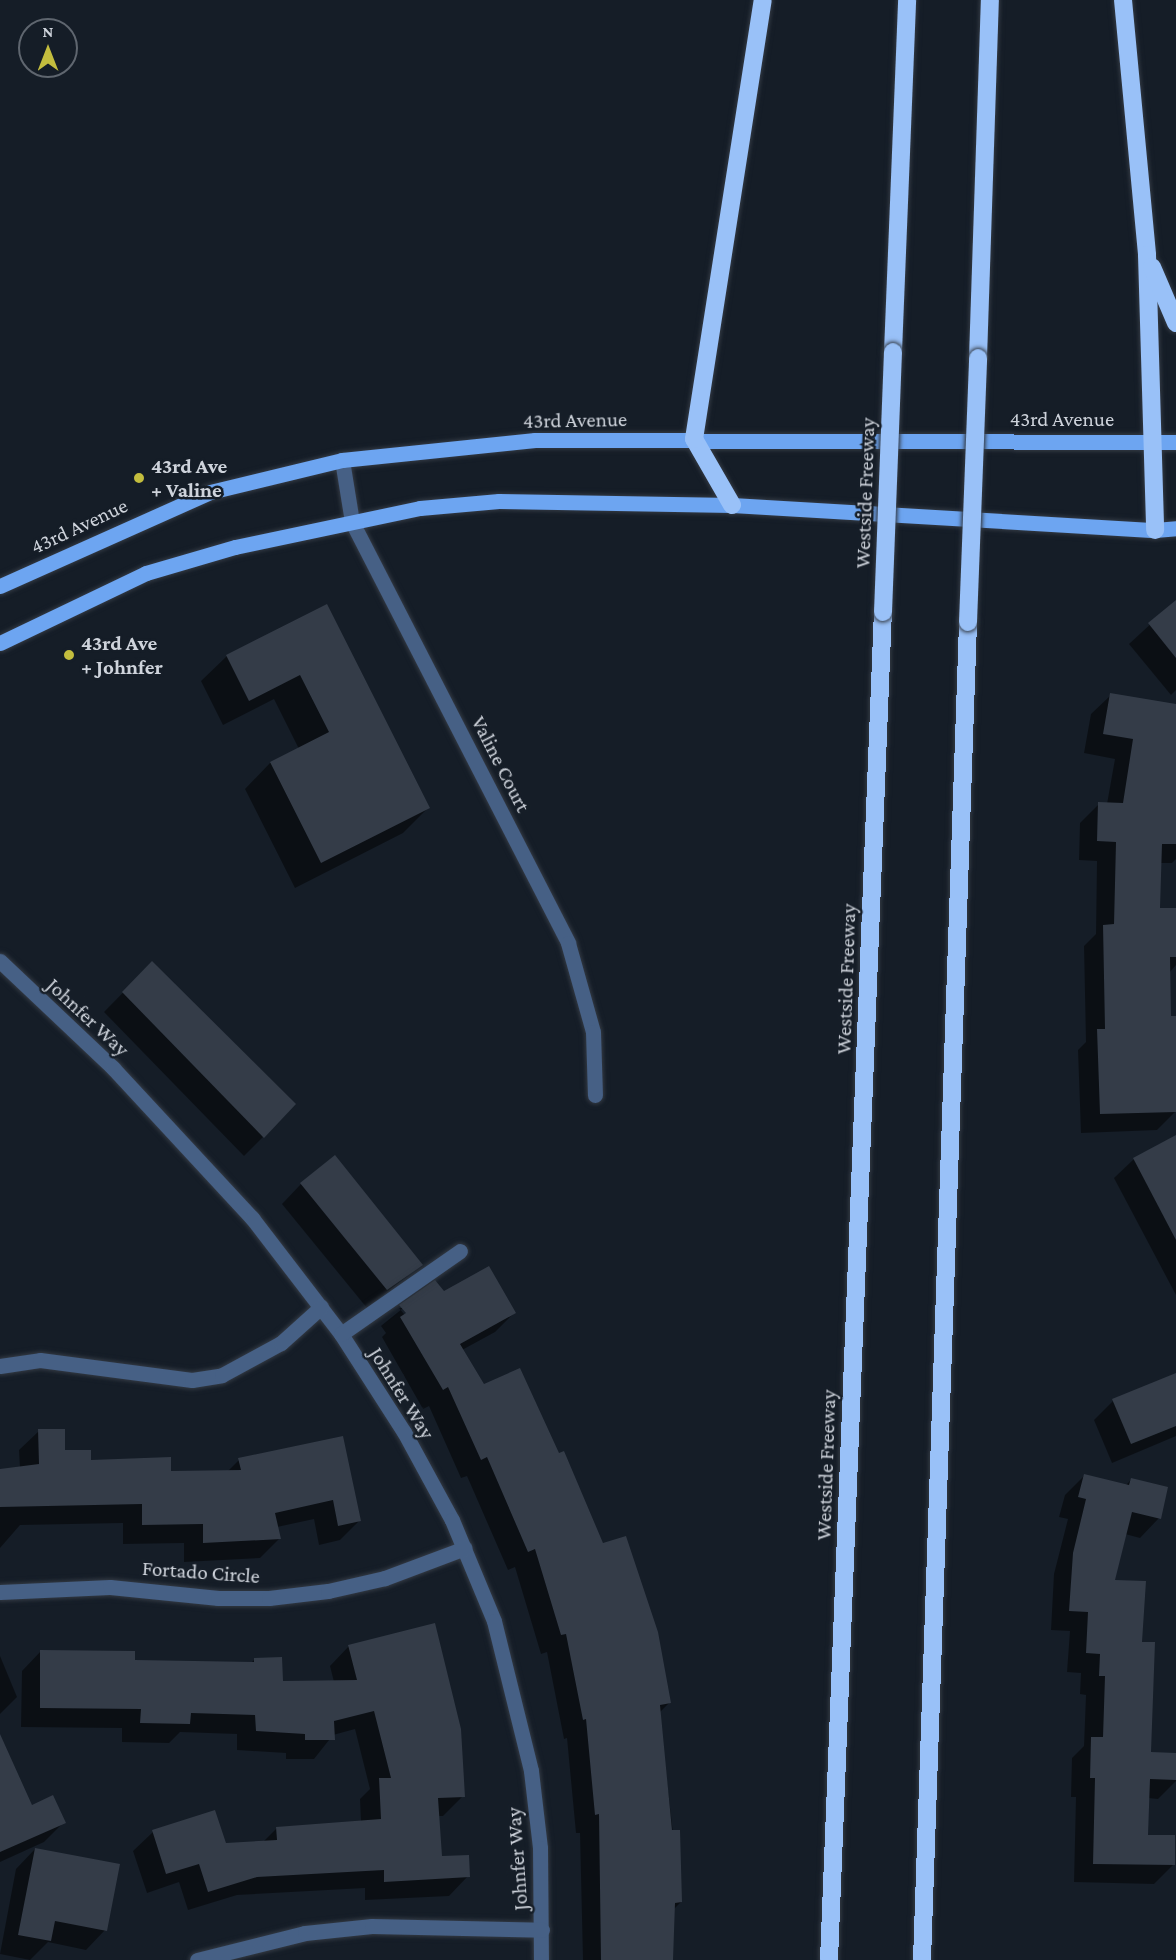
<!DOCTYPE html>
<html>
<head>
<meta charset="utf-8">
<style>
  body { margin:0 }
  #map { position:relative; width:1176px; height:1960px; overflow:hidden; background:#151d27; font-family:"Crimson Pro",serif }
  div>[style] { position:absolute }
  .shadow>* { inset:0; background:#0007 }
  .building>* { inset:0; background:#343c48 }
  .roads { filter:drop-shadow(0 0 2px #333a44) drop-shadow(0 0 2px #333a44) }
  .minor>* { height:15px; margin:-7.5px; padding:0 7.5px; transform-origin:7.5px; border-radius:7.5px; background:#466085 }
  .major>* { height:15px; margin:-7.5px; padding:0 7.5px; transform-origin:7.5px; border-radius:7.5px; background:#6da5f1 }
  .highway>* { height:18px; margin:-9px; padding:0 9px; transform-origin:9px; border-radius:9px; background:#99c1f8 }
  .bridges { filter:drop-shadow(0 0 2px #333a44) drop-shadow(0 0 2px #333a44) }
  .highway-bridge>* { height:18px; margin:-9px; padding:0 9px; transform-origin:9px; border-radius:9px; background:#99c1f8 }
  .dots>* { width:16px; height:16px; translate:-50% -50%; box-sizing:border-box; border:3px solid #151d27; border-radius:50% }
  span { translate:-50% -50%; white-space:nowrap; text-align:center; line-height:1.15; -webkit-text-stroke:5px #151d27; paint-order:stroke }
  .street-label { font-size:21px; color:#ced3db }
  .poi-label { font-size:21px; color:#ced3db; font-weight:700 }
  .left { translate:0 -50%; text-align:left }
  .north { position:absolute; left:18px; top:18px; width:60px; height:60px; box-sizing:border-box; background:#151d27; border:2px solid #5f666f; border-radius:50%; rotate:0deg; font-size:16px; font-weight:700; line-height:24px; text-align:center; color:#ced3db }
  .north::after { content:''; display:block; margin:auto; width:21px; height:27px; background:#c3bd3e; clip-path:polygon(50% 0,100% 100%,50% 72%,0 100%) }
</style>
</head>
<body>
<div id="map">
  <div class="shadow">
    <div style="clip-path:polygon(326px 606px,428px 808px,403px 833px,295px 888px,245px 789px,270px 763px,299px 749px,274px 699px,223px 725px,201px 681px,227px 656px)"></div>
    <div style="clip-path:polygon(1168px 608px,1176px 617px,1176px 690px,1171px 695px,1129px 644px)"></div>
    <div style="clip-path:polygon(1111px 695px,1176px 706px,1176px 859px,1172px 863px,1160px 863px,1159px 910px,1176px 910px,1176px 965px,1169px 973px,1169px 1017px,1176px 1017px,1176px 1111px,1157px 1130px,1081px 1133px,1078px 1050px,1086px 1042px,1084px 946px,1096px 934px,1097px 861px,1079px 860px,1080px 823px,1099px 804px,1107px 804px,1115px 759px,1084px 753px,1091px 714px)"></div>
    <div style="clip-path:polygon(152px 963px,263px 1137px,244px 1156px,104px 1012px)"></div>
    <div style="clip-path:polygon(1176px 1136px,1176px 1295px,1114px 1178px,1134px 1159px)"></div>
    <div style="clip-path:polygon(301px 1184px,421px 1265px,367px 1308px,282px 1204px)"></div>
    <div style="clip-path:polygon(evenodd,435px 1282px,444px 1293px,514px 1313px,495px 1332px,462px 1350px,670px 1702px,659px 1713px,681px 1902px,673px 1910px,671px 1960px,583px 1960px,580px 1833px,576px 1833px,567px 1738px,564px 1739px,547px 1652px,541px 1654px,515px 1567px,508px 1570px,467px 1476px,461px 1478px,429px 1406px,423px 1409px,382px 1337px,386px 1333px,381px 1326px,435px 1282px,399px 1308px,403px 1308px,412px 1318px,409px 1320px,399px 1308px)"></div>
    <div style="clip-path:polygon(1176px 1375px,1176px 1436px,1112px 1463px,1094px 1420px,1113px 1401px)"></div>
    <div style="clip-path:polygon(39px 1431px,64px 1452px,90px 1461px,169px 1472px,227px 1472px,239px 1460px,342px 1438px,359px 1521px,340px 1540px,319px 1545px,314px 1519px,277px 1527px,279px 1539px,260px 1558px,184px 1562px,184px 1543px,123px 1544px,123px 1523px,20px 1525px,0 1548px,0 1471px,20px 1468px,19px 1450px)"></div>
    <div style="clip-path:polygon(1084px 1476px,1125px 1486px,1131px 1480px,1159px 1518px,1140px 1538px,1125px 1534px,1113px 1581px,1141px 1643px,1149px 1754px,1176px 1755px,1176px 1781px,1158px 1799px,1148px 1798px,1147px 1836px,1173px 1865px,1154px 1884px,1074px 1882px,1076px 1797px,1071px 1797px,1072px 1758px,1084px 1746px,1086px 1695px,1080px 1694px,1081px 1673px,1067px 1672px,1070px 1631px,1051px 1630px,1054px 1574px,1068px 1519px,1059px 1517px,1065px 1495px)"></div>
    <div style="clip-path:polygon(349px 1646px,463px 1796px,443px 1816px,438px 1816px,440px 1858px,468px 1876px,449px 1896px,365px 1900px,365px 1888px,237px 1895px,188px 1910px,179px 1882px,147px 1893px,133px 1851px,153px 1832px,225px 1845px,262px 1843px,277px 1828px,361px 1822px,360px 1799px,370px 1789px,355px 1729px,333px 1735px,314px 1759px,286px 1759px,286px 1753px,237px 1750px,237px 1734px,180px 1732px,169px 1743px,122px 1742px,122px 1728px,21px 1727px,22px 1671px,41px 1651px,133px 1661px,250px 1664px,255px 1659px,281px 1683px,334px 1682px,330px 1666px)"></div>
    <div style="clip-path:polygon(0 1656px,17px 1697px,0 1714px)"></div>
    <div style="clip-path:polygon(0 1767px,31px 1807px,64px 1822px,44px 1842px,0 1862px)"></div>
    <div style="clip-path:polygon(35px 1849px,105px 1930px,86px 1950px,48px 1942px,30px 1960px,0 1954px,16px 1869px)"></div>
  </div>
  <div class="building">
    <div style="clip-path:polygon(1176px 600px,1176px 658px,1148px 623px)"></div>
    <div style="clip-path:polygon(327px 604px,430px 808px,321px 863px,270px 762px,329px 732px,300px 675px,249px 701px,226px 655px)"></div>
    <div style="clip-path:polygon(1110px 693px,1176px 704px,1176px 844px,1162px 844px,1160px 908px,1176px 908px,1176px 957px,1170px 957px,1171px 1016px,1176px 1016px,1176px 1112px,1100px 1114px,1097px 1029px,1105px 1029px,1103px 925px,1114px 924px,1116px 842px,1097px 841px,1098px 802px,1123px 803px,1133px 739px,1103px 734px)"></div>
    <div style="clip-path:polygon(152px 961px,296px 1104px,264px 1138px,122px 992px)"></div>
    <div style="clip-path:polygon(1176px 1135px,1176px 1240px,1133px 1158px)"></div>
    <div style="clip-path:polygon(335px 1155px,423px 1265px,387px 1290px,300px 1183px)"></div>
    <div style="clip-path:polygon(489px 1266px,516px 1313px,460px 1344px,484px 1384px,520px 1368px,559px 1453px,564px 1451px,603px 1543px,626px 1536px,658px 1632px,671px 1703px,660px 1705px,672px 1830px,680px 1830px,682px 1902px,675px 1903px,673px 1960px,601px 1960px,599px 1814px,595px 1815px,586px 1719px,583px 1720px,566px 1634px,561px 1635px,535px 1549px,528px 1552px,487px 1457px,481px 1460px,448px 1387px,443px 1390px,400px 1317px,406px 1313px,399px 1305px,435px 1280px,444px 1291px)"></div>
    <div style="clip-path:polygon(1176px 1373px,1176px 1426px,1131px 1444px,1112px 1399px)"></div>
    <div style="clip-path:polygon(38px 1429px,65px 1429px,65px 1450px,91px 1450px,91px 1460px,171px 1457px,171px 1471px,241px 1470px,238px 1458px,343px 1436px,361px 1521px,338px 1526px,333px 1500px,275px 1513px,281px 1539px,203px 1543px,203px 1524px,142px 1525px,142px 1504px,0 1507px,0 1469px,39px 1464px)"></div>
    <div style="clip-path:polygon(1084px 1474px,1129px 1485px,1131px 1478px,1168px 1487px,1161px 1519px,1132px 1512px,1115px 1580px,1146px 1581px,1142px 1642px,1155px 1642px,1151px 1752px,1176px 1753px,1176px 1780px,1150px 1779px,1148px 1835px,1175px 1835px,1175px 1865px,1093px 1864px,1095px 1778px,1090px 1778px,1091px 1737px,1103px 1737px,1105px 1676px,1099px 1676px,1100px 1654px,1086px 1653px,1088px 1612px,1069px 1611px,1073px 1553px,1086px 1499px,1078px 1497px)"></div>
    <div style="clip-path:polygon(435px 1623px,461px 1729px,465px 1797px,438px 1798px,442px 1856px,469px 1855px,470px 1877px,384px 1882px,384px 1870px,257px 1877px,208px 1892px,199px 1864px,166px 1874px,152px 1830px,215px 1810px,226px 1843px,277px 1840px,276px 1827px,381px 1819px,379px 1778px,391px 1778px,374px 1711px,334px 1721px,335px 1740px,305px 1740px,305px 1734px,256px 1731px,255px 1715px,191px 1713px,190px 1724px,140px 1723px,141px 1709px,40px 1708px,40px 1650px,135px 1651px,135px 1660px,254px 1662px,254px 1658px,282px 1657px,283px 1681px,357px 1680px,348px 1645px)"></div>
    <div style="clip-path:polygon(0 1734px,32px 1805px,53px 1795px,66px 1823px,0 1852px)"></div>
    <div style="clip-path:polygon(35px 1848px,120px 1864px,107px 1931px,55px 1921px,51px 1941px,18px 1935px)"></div>
  </div>
  <div class="roads">
    <div class="minor">
      <div style="left:342px;top:460px;width:63px;rotate:80.8deg"></div>
      <div style="left:352px;top:522px;width:473px;rotate:62.8deg"></div>
      <div style="left:568px;top:943px;width:92px;rotate:74.3deg"></div>
      <div style="left:593px;top:1032px;width:63px;rotate:88.2deg"></div>
      <div style="left:0;top:961px;width:156px;rotate:43.4deg"></div>
      <div style="left:113px;top:1068px;width:205px;rotate:47.2deg"></div>
      <div style="left:252px;top:1218px;width:146px;rotate:52.5deg"></div>
      <div style="left:341px;top:1334px;width:117px;rotate:57.3deg"></div>
      <div style="left:404px;top:1432px;width:100px;rotate:61.4deg"></div>
      <div style="left:452px;top:1520px;width:109px;rotate:67.4deg"></div>
      <div style="left:494px;top:1621px;width:154px;rotate:76.1deg"></div>
      <div style="left:531px;top:1771px;width:78px;rotate:83.3deg"></div>
      <div style="left:540px;top:1848px;width:112px;rotate:89.5deg"></div>
      <div style="left:341px;top:1334px;width:145px;rotate:-34.9deg"></div>
      <div style="left:0;top:1366px;width:40px;rotate:-8.5deg"></div>
      <div style="left:40px;top:1360px;width:153px;rotate:7.5deg"></div>
      <div style="left:192px;top:1380px;width:30px;rotate:-9deg"></div>
      <div style="left:222px;top:1375px;width:67px;rotate:-28.5deg"></div>
      <div style="left:281px;top:1343px;width:54px;rotate:-42deg"></div>
      <div style="left:0;top:1592px;width:110px;rotate:-2.6deg"></div>
      <div style="left:110px;top:1587px;width:109px;rotate:5.8deg"></div>
      <div style="left:218px;top:1598px;width:51px"></div>
      <div style="left:269px;top:1598px;width:59px;rotate:-6.8deg"></div>
      <div style="left:328px;top:1591px;width:58px;rotate:-12.8deg"></div>
      <div style="left:385px;top:1578px;width:85px;rotate:-20.6deg"></div>
      <div style="left:197px;top:1960px;width:111px;rotate:-14deg"></div>
      <div style="left:305px;top:1933px;width:67px;rotate:-6deg"></div>
      <div style="left:372px;top:1926px;width:170px;rotate:1.3deg"></div>
    </div>
    <div class="major">
      <div style="left:0;top:586px;width:230px;rotate:-24.1deg"></div>
      <div style="left:210px;top:492px;width:136px;rotate:-13.6deg"></div>
      <div style="left:342px;top:460px;width:194px;rotate:-5.9deg"></div>
      <div style="left:535px;top:440px;width:641px;rotate:0.18deg"></div>
      <div style="left:0;top:643px;width:162px;rotate:-25.6deg"></div>
      <div style="left:146px;top:573px;width:93px;rotate:-16.3deg"></div>
      <div style="left:235px;top:547px;width:189px;rotate:-11.9deg"></div>
      <div style="left:420px;top:508px;width:79px;rotate:-5.1deg"></div>
      <div style="left:499px;top:501px;width:233px;rotate:1deg"></div>
      <div style="left:732px;top:505px;width:424px;rotate:3.4deg"></div>
      <div style="left:1155px;top:530px;width:21px;rotate:-5deg"></div>
    </div>
    <div class="highway">
      <div style="left:1123px;top:0;width:256px;rotate:84.6deg"></div>
      <div style="left:1147px;top:255px;width:275px;rotate:88.3deg"></div>
      <div style="left:1152px;top:267px;width:61px;rotate:66.8deg"></div>
      <div style="left:893px;top:352px;width:352px;rotate:-87.7deg"></div>
      <div style="left:978px;top:358px;width:358px;rotate:-88.1deg"></div>
      <div style="left:732px;top:505px;width:76px;rotate:-119.9deg"></div>
      <div style="left:694px;top:439px;width:444px;rotate:-81.1deg"></div>
      <div style="left:829px;top:1960px;width:1349px;rotate:-87.71deg"></div>
      <div style="left:922px;top:1960px;width:1339px;rotate:-88.03deg"></div>
    </div>
  </div>
  <div class="bridges">
    <div class="highway-bridge">
      <div style="left:883px;top:612px;width:260px;rotate:-87.8deg"></div>
      <div style="left:968px;top:622px;width:264px;rotate:-87.8deg"></div>
    </div>
  </div>
  <div class="dots">
    <div style="left:139px;top:478px;background:#c3bd3e"></div>
    <div style="left:69px;top:655px;background:#c3bd3e"></div>
  </div>
  <div class="street-label">
    <span style="left:1062px;top:419px">43rd Avenue</span>
    <span style="left:575px;top:420px;rotate:-1deg">43rd Avenue</span>
    <span style="left:865px;top:493px;rotate:-88deg">Westside Freeway</span>
    <span style="left:79px;top:526px;rotate:-25deg">43rd Avenue</span>
    <span style="left:501px;top:764px;rotate:63deg">Valine Court</span>
    <span style="left:846px;top:979px;rotate:-88deg">Westside Freeway</span>
    <span style="left:88px;top:1017px;rotate:43deg">Johnfer Way</span>
    <span style="left:402px;top:1393px;rotate:58deg">Johnfer Way</span>
    <span style="left:826px;top:1465px;rotate:-88deg">Westside Freeway</span>
    <span style="left:201px;top:1572px;rotate:4deg">Fortado Circle</span>
    <span style="left:517px;top:1859px;rotate:-94deg">Johnfer Way</span>
  </div>
  <div class="poi-label">
    <span class="left" style="left:151px;top:478px">43rd Ave<br>+ Valine</span>
    <span class="left" style="left:81px;top:655px">43rd Ave<br>+ Johnfer</span>
  </div>
  <div class="north">N</div>
</div>
</body>
</html>
